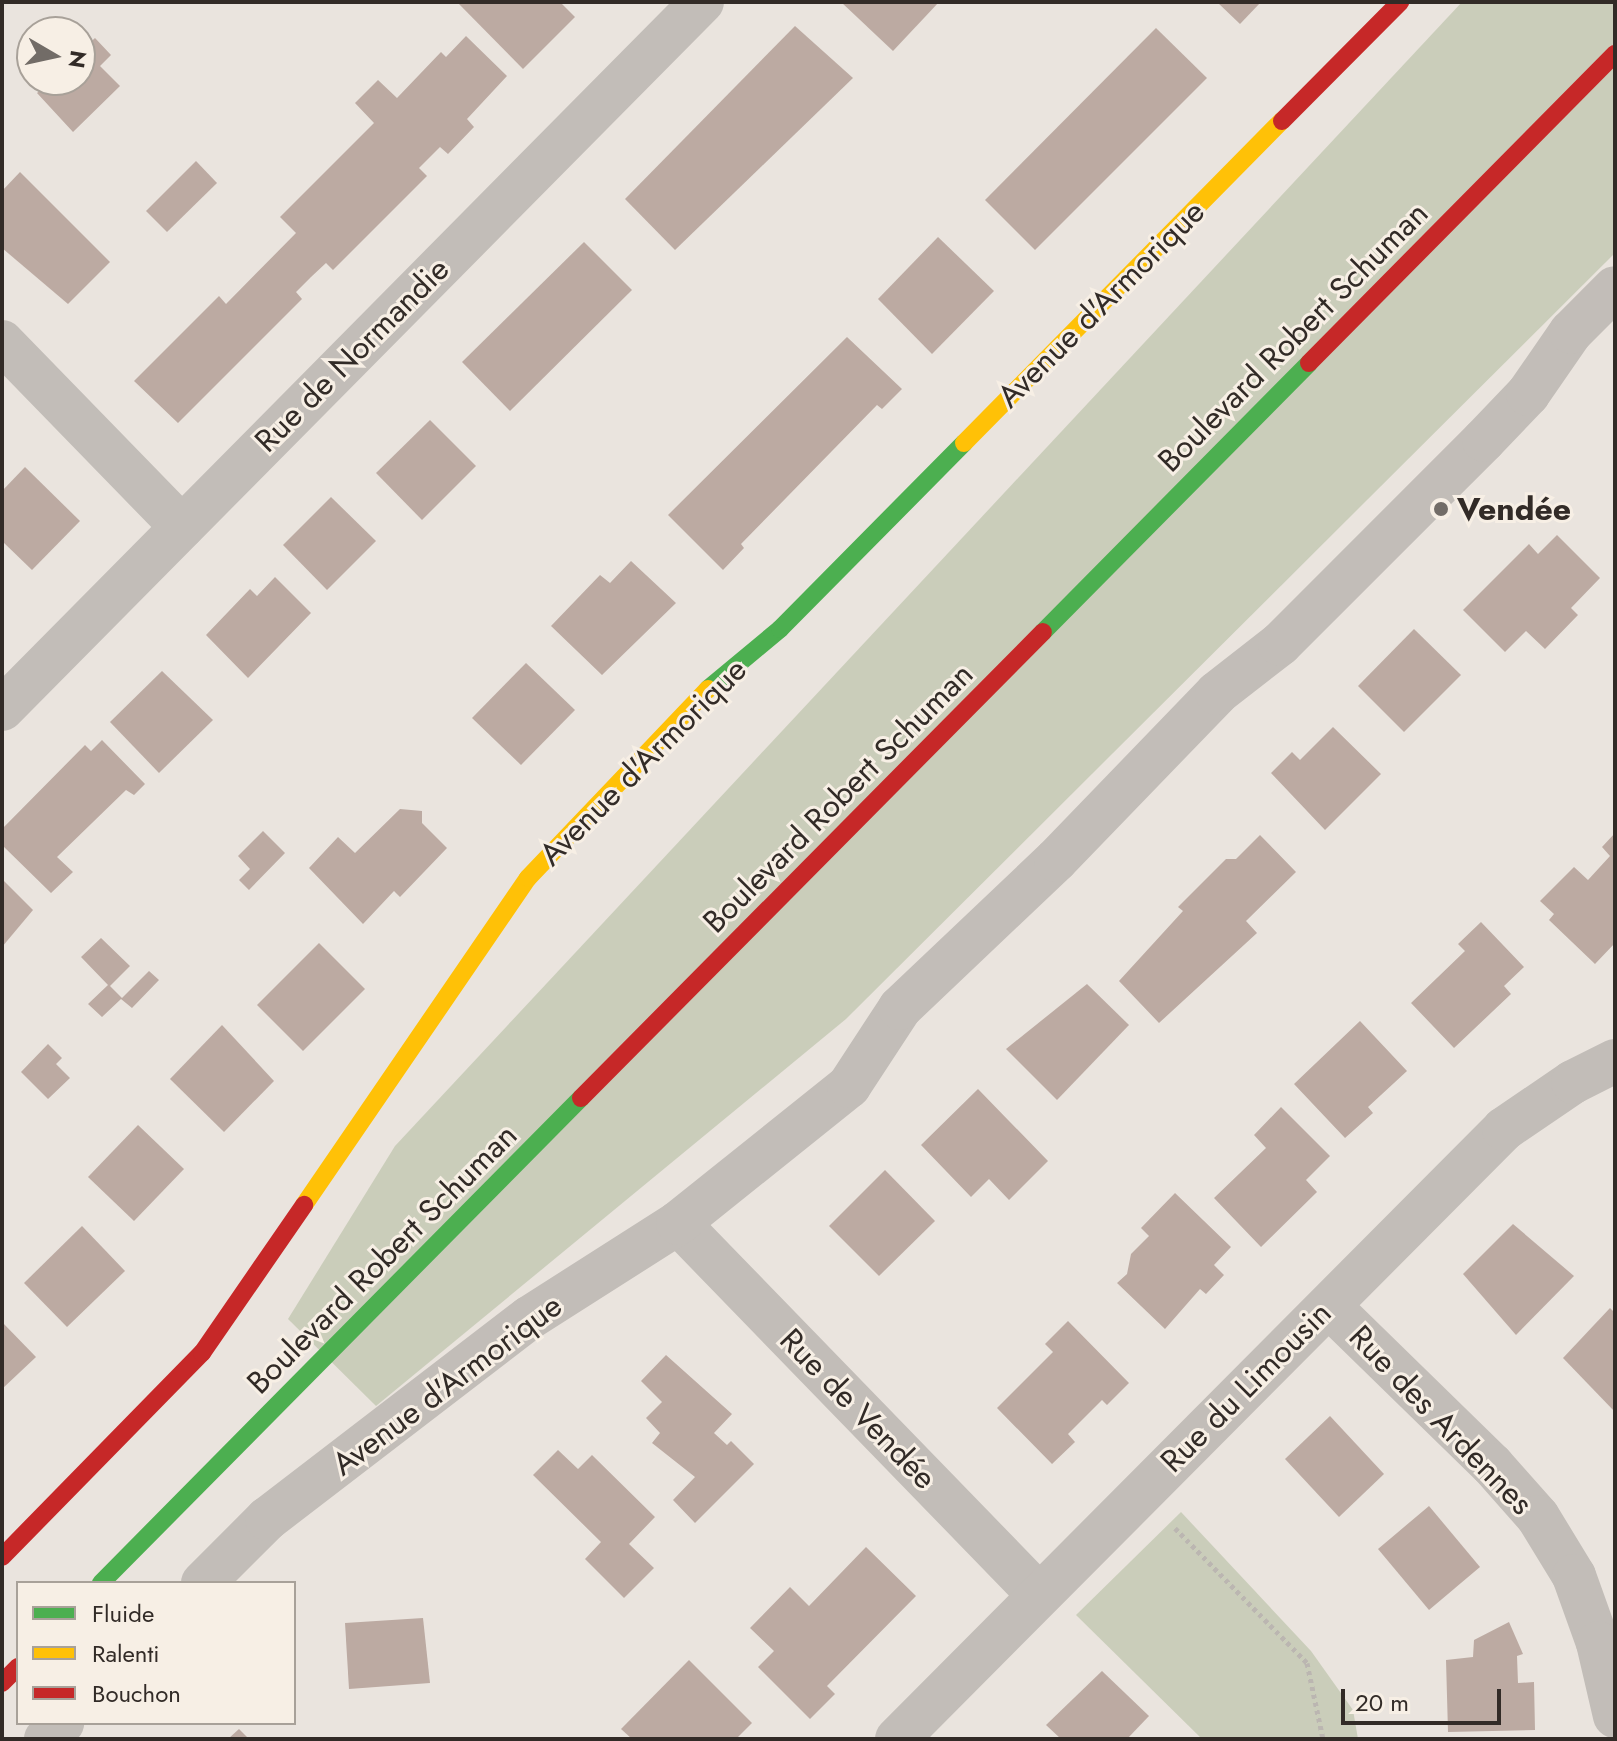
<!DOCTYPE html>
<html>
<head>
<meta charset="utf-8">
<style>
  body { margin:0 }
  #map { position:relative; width:1617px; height:1741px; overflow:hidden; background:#eae4de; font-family:Jost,sans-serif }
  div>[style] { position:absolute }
  .green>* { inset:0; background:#cacdba }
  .building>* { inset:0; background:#bcaaa2 }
  .path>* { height:5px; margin-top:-2.5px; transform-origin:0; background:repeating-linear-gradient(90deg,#bbb6b1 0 4px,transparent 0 8px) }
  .street>* { height:44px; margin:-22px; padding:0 22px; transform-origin:22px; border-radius:22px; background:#c2bdb8 }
  .fast>* { height:18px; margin:-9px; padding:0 9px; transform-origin:9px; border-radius:9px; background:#4caf50 }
  .slow>* { height:18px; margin:-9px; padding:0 9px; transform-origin:9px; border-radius:9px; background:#ffc107 }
  .jam>* { height:18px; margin:-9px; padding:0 9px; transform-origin:9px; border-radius:9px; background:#c62828 }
  .dots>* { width:22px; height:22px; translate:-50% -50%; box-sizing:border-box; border:4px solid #f7efe5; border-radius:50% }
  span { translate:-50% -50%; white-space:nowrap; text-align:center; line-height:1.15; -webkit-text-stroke:6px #f7efe5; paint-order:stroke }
  .street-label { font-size:32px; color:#322b27 }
  .poi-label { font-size:32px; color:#322b27; font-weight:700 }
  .left { translate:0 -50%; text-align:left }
  .frame { position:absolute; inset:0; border:4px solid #322b27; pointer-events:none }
  .legend { position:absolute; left:16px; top:1581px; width:280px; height:144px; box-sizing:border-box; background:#f7efe5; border:2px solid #a8a199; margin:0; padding:10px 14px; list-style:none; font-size:24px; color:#322b27 }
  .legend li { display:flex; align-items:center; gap:16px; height:40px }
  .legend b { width:40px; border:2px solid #a8a199 }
  .north { position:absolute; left:16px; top:16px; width:80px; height:80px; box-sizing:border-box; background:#f7efe5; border:2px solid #a8a199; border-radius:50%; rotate:99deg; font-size:22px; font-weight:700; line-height:32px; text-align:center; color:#322b27 }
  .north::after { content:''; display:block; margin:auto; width:28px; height:36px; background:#726c67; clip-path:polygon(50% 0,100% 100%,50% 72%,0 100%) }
  .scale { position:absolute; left:1341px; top:1689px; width:160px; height:36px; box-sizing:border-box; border:4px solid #322b27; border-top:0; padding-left:10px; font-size:24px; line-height:28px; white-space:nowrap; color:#322b27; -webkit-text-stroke:6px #f7efe5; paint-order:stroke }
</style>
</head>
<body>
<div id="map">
  <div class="green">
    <div style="clip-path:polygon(1462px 2px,1615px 2px,1615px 253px,846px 1019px,376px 1406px,288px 1319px,395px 1146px)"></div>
    <div style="clip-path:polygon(1181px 1512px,1311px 1651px,1353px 1710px,1358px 1739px,1202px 1739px,1076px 1615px)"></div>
  </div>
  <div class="building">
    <div style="clip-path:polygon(457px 2px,560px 2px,575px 17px,523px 69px)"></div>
    <div style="clip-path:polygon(841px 2px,939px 2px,893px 51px)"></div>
    <div style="clip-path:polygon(1217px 2px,1261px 2px,1240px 24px)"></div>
    <div style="clip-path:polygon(795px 26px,853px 78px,675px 250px,625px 199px)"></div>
    <div style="clip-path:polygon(1156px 28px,1207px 78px,1035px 250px,985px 200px)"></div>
    <div style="clip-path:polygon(466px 36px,507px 76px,467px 119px,474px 127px,448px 154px,440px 147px,419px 168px,427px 176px,333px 270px,326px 263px,311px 277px,296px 292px,302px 299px,178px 423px,134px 381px,219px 296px,226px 304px,296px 233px,280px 217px,374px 123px,355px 103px,378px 80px,397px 98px,441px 52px,446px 57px)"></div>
    <div style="clip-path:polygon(95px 38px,111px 55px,100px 66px,120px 86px,73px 132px,37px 93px,51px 80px,80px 80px,80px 52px)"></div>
    <div style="clip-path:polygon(196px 161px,217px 183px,167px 232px,146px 211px)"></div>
    <div style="clip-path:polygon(20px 172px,110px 262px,68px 304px,2px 248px,2px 191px)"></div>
    <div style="clip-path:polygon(938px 237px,994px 291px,932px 354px,878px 299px)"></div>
    <div style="clip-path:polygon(584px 242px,632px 290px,510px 411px,462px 362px)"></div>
    <div style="clip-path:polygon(847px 337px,902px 389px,882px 409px,877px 405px,741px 544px,744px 548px,723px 570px,668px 515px)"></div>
    <div style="clip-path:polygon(430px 420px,476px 466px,422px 520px,376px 473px)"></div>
    <div style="clip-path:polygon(25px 467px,80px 521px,32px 570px,2px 541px,2px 491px)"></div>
    <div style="clip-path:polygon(331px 497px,376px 541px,327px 590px,283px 545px)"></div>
    <div style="clip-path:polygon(1557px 535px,1600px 578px,1571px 608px,1578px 615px,1545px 649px,1526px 631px,1505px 652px,1463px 610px,1529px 544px,1538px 554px)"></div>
    <div style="clip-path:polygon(631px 561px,676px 603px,602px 675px,551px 626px,600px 575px,610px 583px)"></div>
    <div style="clip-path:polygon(275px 577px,311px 613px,248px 678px,206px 635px,250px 589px,257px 596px)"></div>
    <div style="clip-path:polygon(1414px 629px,1461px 675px,1404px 732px,1358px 686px)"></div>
    <div style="clip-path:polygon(526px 663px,575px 710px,521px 765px,472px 718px)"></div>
    <div style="clip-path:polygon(162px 671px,213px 720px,159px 773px,110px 722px)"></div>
    <div style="clip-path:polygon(1333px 727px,1381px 774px,1325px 830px,1271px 773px,1292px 752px,1300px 760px)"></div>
    <div style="clip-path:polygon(102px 740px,145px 784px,134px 795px,126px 790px,57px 857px,73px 872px,51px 893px,2px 845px,2px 829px,85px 745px,91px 751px)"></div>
    <div style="clip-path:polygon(400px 809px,422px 811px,422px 823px,447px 848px,400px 897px,394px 891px,363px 924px,309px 868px,338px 837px,355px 853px)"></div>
    <div style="clip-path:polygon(263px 831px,285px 853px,249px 890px,239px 880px,250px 869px,238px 856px)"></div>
    <div style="clip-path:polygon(1615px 833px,1615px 943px,1595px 964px,1549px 920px,1554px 914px,1540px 901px,1574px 867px,1588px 880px,1610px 856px,1602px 847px)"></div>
    <div style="clip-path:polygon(1260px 835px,1296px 872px,1246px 921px,1257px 933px,1159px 1023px,1119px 981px,1183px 911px,1178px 907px,1226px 859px,1236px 859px)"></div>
    <div style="clip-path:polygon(2px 879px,33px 910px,2px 947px)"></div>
    <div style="clip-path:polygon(1481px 922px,1524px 967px,1504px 986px,1511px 994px,1454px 1048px,1411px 1003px,1465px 951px,1458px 944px)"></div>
    <div style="clip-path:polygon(101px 938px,130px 966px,110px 986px,122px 998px,149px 971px,159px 980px,132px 1008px,121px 999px,102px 1017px,88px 1004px,108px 985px,81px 957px)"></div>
    <div style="clip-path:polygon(319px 943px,365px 989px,303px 1051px,257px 1005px)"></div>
    <div style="clip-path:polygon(1087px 984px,1129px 1025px,1057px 1100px,1006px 1049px)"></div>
    <div style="clip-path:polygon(1360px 1021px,1407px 1071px,1368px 1107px,1373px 1113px,1345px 1138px,1294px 1084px)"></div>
    <div style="clip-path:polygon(222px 1025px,274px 1081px,224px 1132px,170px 1079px)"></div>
    <div style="clip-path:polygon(48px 1044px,62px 1058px,56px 1064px,70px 1078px,48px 1099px,21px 1072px)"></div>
    <div style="clip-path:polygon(978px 1089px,1048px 1161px,1009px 1200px,989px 1179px,971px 1197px,921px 1145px)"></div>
    <div style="clip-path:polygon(1281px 1107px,1330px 1156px,1306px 1180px,1317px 1192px,1261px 1247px,1214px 1198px,1266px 1148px,1254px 1135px)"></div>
    <div style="clip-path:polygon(138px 1125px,184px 1169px,134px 1221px,88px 1177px)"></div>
    <div style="clip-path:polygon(885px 1170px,935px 1221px,879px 1276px,829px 1226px)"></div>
    <div style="clip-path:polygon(1175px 1193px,1231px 1247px,1214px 1265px,1224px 1275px,1206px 1294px,1200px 1289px,1165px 1329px,1117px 1283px,1127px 1274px,1131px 1254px,1149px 1236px,1141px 1228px)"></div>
    <div style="clip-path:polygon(1513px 1224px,1574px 1276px,1516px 1335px,1463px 1274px)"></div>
    <div style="clip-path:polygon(82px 1226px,125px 1271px,67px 1327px,24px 1283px)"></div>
    <div style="clip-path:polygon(1610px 1308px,1615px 1313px,1615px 1412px,1563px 1358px)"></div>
    <div style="clip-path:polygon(1068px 1321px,1129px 1383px,1107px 1405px,1102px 1400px,1068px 1434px,1075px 1442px,1052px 1464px,997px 1408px,1053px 1352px,1045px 1344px)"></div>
    <div style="clip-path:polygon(2px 1322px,36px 1357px,2px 1389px)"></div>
    <div style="clip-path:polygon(666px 1355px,732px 1414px,714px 1433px,727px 1445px,731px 1441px,754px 1464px,695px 1523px,673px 1500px,695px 1477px,652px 1443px,660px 1433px,646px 1418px,662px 1402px,641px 1381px)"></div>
    <div style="clip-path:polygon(1330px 1416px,1384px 1474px,1339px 1517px,1285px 1459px)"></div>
    <div style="clip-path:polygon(558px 1450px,578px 1469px,592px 1455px,655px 1517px,629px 1544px,654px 1568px,624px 1598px,585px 1559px,601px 1542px,533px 1475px)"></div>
    <div style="clip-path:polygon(1429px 1506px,1480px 1567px,1429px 1610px,1378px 1549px)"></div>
    <div style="clip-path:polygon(866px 1547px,916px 1596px,827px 1686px,835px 1694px,810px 1719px,758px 1667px,774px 1651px,750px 1628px,790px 1587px,809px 1606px)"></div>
    <div style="clip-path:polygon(423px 1618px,430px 1683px,349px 1689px,345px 1623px)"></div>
    <div style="clip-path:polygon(1509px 1622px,1523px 1654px,1517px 1656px,1518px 1683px,1534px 1682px,1535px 1730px,1448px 1732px,1446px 1660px,1473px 1657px,1474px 1640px)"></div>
    <div style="clip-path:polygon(689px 1660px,752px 1723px,736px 1739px,632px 1739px,621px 1729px)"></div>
    <div style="clip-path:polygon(1102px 1671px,1149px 1716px,1127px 1739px,1061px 1739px,1046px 1725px)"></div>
    <div style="clip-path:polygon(239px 1729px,249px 1739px,228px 1739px)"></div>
  </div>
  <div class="path">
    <div style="left:1175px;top:1528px;width:189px;rotate:45.6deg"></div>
    <div style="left:1307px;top:1663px;width:78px;rotate:78.1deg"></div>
  </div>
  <div class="street">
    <div style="left:2px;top:342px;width:258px;rotate:45.8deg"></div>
    <div style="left:2px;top:709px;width:995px;rotate:-45.29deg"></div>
    <div style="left:678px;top:1223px;width:518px;rotate:45.86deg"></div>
    <div style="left:1329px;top:1306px;width:228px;rotate:44.3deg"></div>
    <div style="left:1492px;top:1465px;width:69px;rotate:48.5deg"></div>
    <div style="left:1538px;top:1517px;width:69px;rotate:58.6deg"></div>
    <div style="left:1574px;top:1576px;width:71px;rotate:70.3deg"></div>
    <div style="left:1598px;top:1643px;width:75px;rotate:76.9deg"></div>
    <div style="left:203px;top:1583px;width:91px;rotate:-45deg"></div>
    <div style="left:267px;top:1519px;width:330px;rotate:-37.5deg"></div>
    <div style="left:529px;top:1318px;width:177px;rotate:-32.5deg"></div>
    <div style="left:678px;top:1223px;width:219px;rotate:-38.7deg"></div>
    <div style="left:849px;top:1086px;width:93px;rotate:-56.8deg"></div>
    <div style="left:900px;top:1008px;width:215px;rotate:-43.5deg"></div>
    <div style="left:1056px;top:860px;width:232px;rotate:-46deg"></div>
    <div style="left:1217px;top:693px;width:80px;rotate:-37.9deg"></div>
    <div style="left:1280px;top:644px;width:288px;rotate:-45deg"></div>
    <div style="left:1484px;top:440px;width:64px;rotate:-46.3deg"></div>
    <div style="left:1528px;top:394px;width:75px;rotate:-55.3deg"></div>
    <div style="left:1571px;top:332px;width:62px;rotate:-45deg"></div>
    <div style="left:46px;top:1739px;width:23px;rotate:-45deg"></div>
    <div style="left:897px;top:1739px;width:861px;rotate:-45.14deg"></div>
    <div style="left:1504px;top:1129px;width:83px;rotate:-34.3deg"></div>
    <div style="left:1573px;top:1082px;width:47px;rotate:-26.6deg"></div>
  </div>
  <div class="fast">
    <div style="left:1043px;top:632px;width:378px;rotate:-45.3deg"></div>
    <div style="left:708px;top:689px;width:94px;rotate:-39.8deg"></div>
    <div style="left:780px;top:629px;width:262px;rotate:-45.3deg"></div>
    <div style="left:101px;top:1583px;width:682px;rotate:-45.3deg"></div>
  </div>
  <div class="slow">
    <div style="left:964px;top:443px;width:453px;rotate:-45.4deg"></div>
    <div style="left:304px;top:1205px;width:396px;rotate:-55.6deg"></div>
    <div style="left:528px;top:878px;width:261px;rotate:-46.4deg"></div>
  </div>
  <div class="jam">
    <div style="left:1282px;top:121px;width:168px;rotate:-45.2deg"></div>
    <div style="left:1309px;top:363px;width:435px;rotate:-45.3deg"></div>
    <div style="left:581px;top:1098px;width:656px;rotate:-45.25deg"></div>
    <div style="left:2px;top:1557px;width:286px;rotate:-45.6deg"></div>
    <div style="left:202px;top:1353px;width:180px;rotate:-55.4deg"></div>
    <div style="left:2px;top:1683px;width:23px;rotate:-45deg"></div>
  </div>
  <div class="dots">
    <div style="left:1441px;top:509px;background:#726c67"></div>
  </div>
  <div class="street-label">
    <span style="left:1101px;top:304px;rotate:-45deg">Avenue d'Armorique</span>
    <span style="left:1293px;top:337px;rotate:-45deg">Boulevard Robert Schuman</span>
    <span style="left:352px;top:355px;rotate:-45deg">Rue de Normandie</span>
    <span style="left:643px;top:762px;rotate:-45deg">Avenue d'Armorique</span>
    <span style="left:838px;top:798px;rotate:-45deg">Boulevard Robert Schuman</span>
    <span style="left:382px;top:1259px;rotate:-45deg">Boulevard Robert Schuman</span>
    <span style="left:447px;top:1385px;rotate:-37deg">Avenue d'Armorique</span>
    <span style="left:1246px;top:1387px;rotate:-45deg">Rue du Limousin</span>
    <span style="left:858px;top:1409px;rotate:46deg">Rue de Vendée</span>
    <span style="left:1441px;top:1420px;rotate:46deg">Rue des Ardennes</span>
  </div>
  <div class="poi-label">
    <span class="left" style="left:1457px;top:509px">Vendée</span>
  </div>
  <div class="frame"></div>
  <ul class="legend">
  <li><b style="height:10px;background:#4caf50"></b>Fluide</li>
  <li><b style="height:10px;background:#ffc107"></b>Ralenti</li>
  <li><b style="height:10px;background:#c62828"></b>Bouchon</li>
  </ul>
  <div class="north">N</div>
  <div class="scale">20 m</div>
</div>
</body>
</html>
